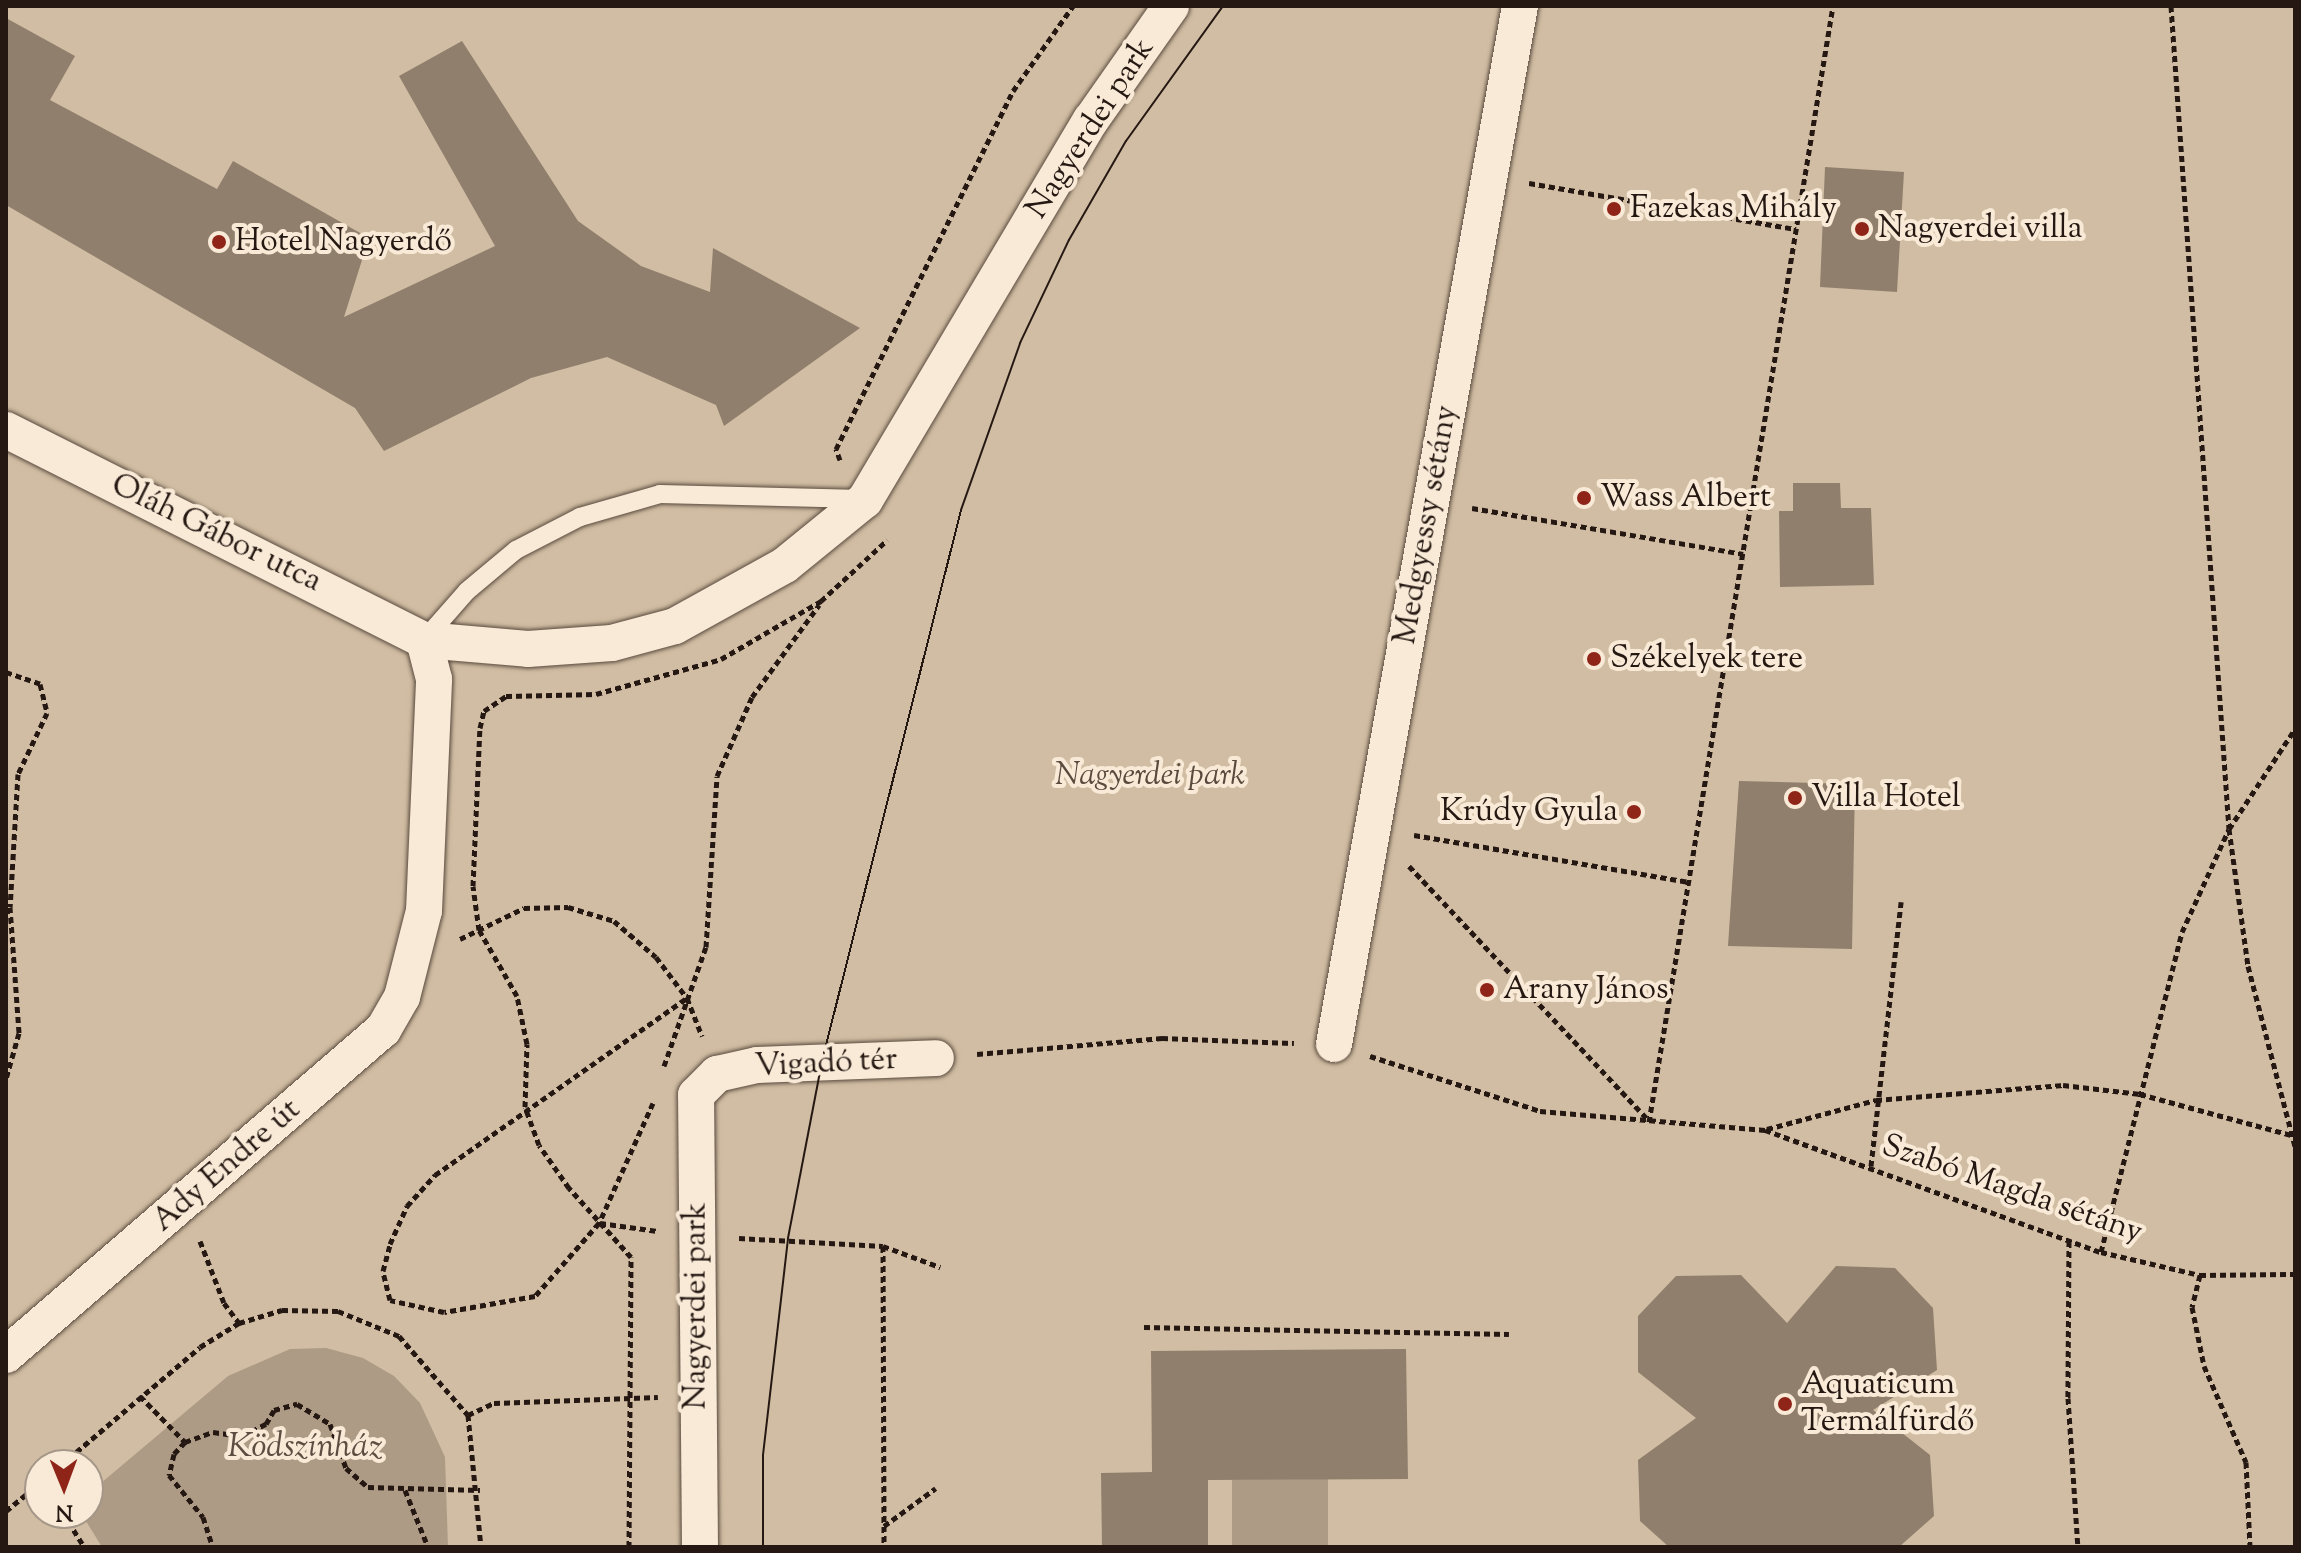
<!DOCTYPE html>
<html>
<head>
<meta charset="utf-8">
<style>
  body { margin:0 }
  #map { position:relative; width:2301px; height:1553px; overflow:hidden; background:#f4dfc0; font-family:"Sorts Mill Goudy",serif }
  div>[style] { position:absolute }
  .green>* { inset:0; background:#d1bda3 }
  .water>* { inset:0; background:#ae9b85 }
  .building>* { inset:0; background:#917f6d }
  .path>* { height:5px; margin-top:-2.5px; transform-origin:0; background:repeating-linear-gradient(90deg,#251813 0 6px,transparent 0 10px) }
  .roads { filter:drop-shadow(0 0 2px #594a3e) drop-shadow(0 0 2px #594a3e) }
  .lane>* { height:18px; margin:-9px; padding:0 9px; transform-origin:9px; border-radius:9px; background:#f8ead6 }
  .street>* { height:36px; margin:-18px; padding:0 18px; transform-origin:18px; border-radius:18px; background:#f8ead6 }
  .tram>* { height:2px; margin:-1px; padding:0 1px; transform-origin:1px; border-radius:1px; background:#251813 }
  .dots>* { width:22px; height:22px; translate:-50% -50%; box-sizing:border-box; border:4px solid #f8ead6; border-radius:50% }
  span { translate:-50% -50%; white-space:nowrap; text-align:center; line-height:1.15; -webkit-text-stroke:8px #f8ead6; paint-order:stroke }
  .street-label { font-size:32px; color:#251813 }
  .poi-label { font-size:32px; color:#251813 }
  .left { translate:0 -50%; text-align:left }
  .right { translate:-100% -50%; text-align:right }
  .park-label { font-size:32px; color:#594a3e; font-style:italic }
  .water-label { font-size:34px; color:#5c4c41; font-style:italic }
  .frame { position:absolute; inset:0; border:8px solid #251813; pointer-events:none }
  .north { position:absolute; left:24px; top:1449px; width:80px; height:80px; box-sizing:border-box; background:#f8ead6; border:2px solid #a49688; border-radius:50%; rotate:179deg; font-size:22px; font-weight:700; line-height:32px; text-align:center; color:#251813 }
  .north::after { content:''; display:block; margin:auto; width:28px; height:36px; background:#8f2418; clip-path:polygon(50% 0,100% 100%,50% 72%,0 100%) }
</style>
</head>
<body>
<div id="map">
  <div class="green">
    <div style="clip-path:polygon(evenodd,6px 6px,2295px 6px,2295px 1547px,6px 1547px,6px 6px,40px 1465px,88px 1465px,88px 1513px,40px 1513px,40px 1465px)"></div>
  </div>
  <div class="water">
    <div style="clip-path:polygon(326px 1348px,363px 1358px,394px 1376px,420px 1403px,445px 1457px,448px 1547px,102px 1547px,81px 1513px,88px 1513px,88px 1494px,228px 1376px,290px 1349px)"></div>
    <div style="clip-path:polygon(1328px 1479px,1328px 1547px,1232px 1547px,1232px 1480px)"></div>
  </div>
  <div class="building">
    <div style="clip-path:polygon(6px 18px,75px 56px,50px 100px,217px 189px,233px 161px,369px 238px,344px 317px,495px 246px,399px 76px,462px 41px,578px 221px,641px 266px,710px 292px,713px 248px,860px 328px,724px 426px,716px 405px,607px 357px,531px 378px,384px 451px,355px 408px,6px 205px)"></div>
    <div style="clip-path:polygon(1825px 167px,1904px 172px,1897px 292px,1820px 287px)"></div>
    <div style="clip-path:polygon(1793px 483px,1840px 483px,1841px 508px,1871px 508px,1874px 585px,1780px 587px,1779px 511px,1793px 511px)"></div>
    <div style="clip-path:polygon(1739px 781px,1855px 784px,1852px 949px,1728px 946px)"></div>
    <div style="clip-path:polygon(1836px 1266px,1895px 1268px,1933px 1308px,1937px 1370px,1873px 1410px,1930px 1455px,1934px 1516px,1899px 1547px,1669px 1547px,1640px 1521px,1638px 1460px,1696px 1418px,1638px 1372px,1638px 1316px,1676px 1276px,1741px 1275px,1787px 1323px)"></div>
    <div style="clip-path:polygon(1406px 1349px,1408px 1479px,1208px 1480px,1208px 1547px,1102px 1547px,1101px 1473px,1152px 1472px,1151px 1351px)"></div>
  </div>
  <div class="path">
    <div style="left:2171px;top:6px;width:825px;rotate:85.97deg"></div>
    <div style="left:2229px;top:829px;width:138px;rotate:82.1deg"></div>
    <div style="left:2248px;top:966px;width:187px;rotate:75.4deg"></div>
    <div style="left:1529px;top:183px;width:271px;rotate:9.8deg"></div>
    <div style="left:840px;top:460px;width:12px;rotate:-110deg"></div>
    <div style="left:836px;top:449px;width:399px;rotate:-63.7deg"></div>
    <div style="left:1013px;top:91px;width:104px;rotate:-54.8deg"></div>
    <div style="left:1472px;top:508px;width:275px;rotate:9.6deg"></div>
    <div style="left:6px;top:672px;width:36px;rotate:19deg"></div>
    <div style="left:40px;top:684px;width:30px;rotate:76deg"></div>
    <div style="left:47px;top:713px;width:68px;rotate:115.4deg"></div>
    <div style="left:18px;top:774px;width:133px;rotate:93.4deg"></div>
    <div style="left:10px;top:907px;width:126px;rotate:85.9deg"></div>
    <div style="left:19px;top:1033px;width:48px;rotate:105.8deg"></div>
    <div style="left:1414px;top:835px;width:279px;rotate:9.7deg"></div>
    <div style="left:1409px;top:866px;width:350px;rotate:46.7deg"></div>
    <div style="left:460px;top:939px;width:71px;rotate:-25.8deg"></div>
    <div style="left:524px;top:908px;width:44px;rotate:-1.3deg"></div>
    <div style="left:568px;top:907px;width:48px;rotate:16.9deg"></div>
    <div style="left:614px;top:921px;width:55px;rotate:40.6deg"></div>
    <div style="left:656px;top:957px;width:51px;rotate:52.9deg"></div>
    <div style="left:687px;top:998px;width:41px;rotate:68.5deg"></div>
    <div style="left:977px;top:1054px;width:186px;rotate:-4.9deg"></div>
    <div style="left:1162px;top:1038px;width:132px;rotate:2.2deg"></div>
    <div style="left:1370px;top:1056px;width:179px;rotate:17.9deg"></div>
    <div style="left:1540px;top:1111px;width:226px;rotate:4.8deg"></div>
    <div style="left:1765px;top:1130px;width:357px;rotate:20deg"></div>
    <div style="left:2101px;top:1252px;width:102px;rotate:13.1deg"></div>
    <div style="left:2200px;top:1275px;width:95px;rotate:-0.6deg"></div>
    <div style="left:664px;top:1066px;width:126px;rotate:-70.6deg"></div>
    <div style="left:706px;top:947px;width:171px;rotate:-86.3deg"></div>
    <div style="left:717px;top:776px;width:86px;rotate:-66.1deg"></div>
    <div style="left:752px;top:697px;width:114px;rotate:-53.9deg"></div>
    <div style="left:653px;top:1103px;width:132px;rotate:114.2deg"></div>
    <div style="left:599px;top:1223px;width:97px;rotate:131.2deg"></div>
    <div style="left:535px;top:1296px;width:92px;rotate:170deg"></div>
    <div style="left:444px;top:1312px;width:55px;rotate:-167.5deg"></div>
    <div style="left:390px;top:1300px;width:30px;rotate:-104deg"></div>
    <div style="left:383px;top:1271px;width:28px;rotate:-75deg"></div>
    <div style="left:390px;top:1244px;width:42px;rotate:-65.9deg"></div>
    <div style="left:407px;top:1206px;width:42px;rotate:-47.9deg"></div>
    <div style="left:435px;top:1175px;width:308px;rotate:-35.1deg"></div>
    <div style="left:1649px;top:1122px;width:1131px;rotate:-80.64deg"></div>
    <div style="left:1767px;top:1129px;width:113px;rotate:-14.9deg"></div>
    <div style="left:1876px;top:1100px;width:188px;rotate:-4.6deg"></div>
    <div style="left:2063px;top:1085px;width:78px;rotate:6.7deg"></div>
    <div style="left:2140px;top:1094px;width:161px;rotate:15.2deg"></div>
    <div style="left:1871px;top:1166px;width:266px;rotate:-83.5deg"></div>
    <div style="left:600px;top:1223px;width:58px;rotate:8deg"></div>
    <div style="left:739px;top:1238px;width:144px;rotate:3.2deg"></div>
    <div style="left:883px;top:1246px;width:61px;rotate:20.2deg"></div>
    <div style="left:200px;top:1241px;width:66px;rotate:68.8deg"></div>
    <div style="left:224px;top:1303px;width:25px;rotate:53deg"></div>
    <div style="left:2069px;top:1241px;width:157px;rotate:90.4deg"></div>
    <div style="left:2068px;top:1398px;width:149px;rotate:86.2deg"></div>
    <div style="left:883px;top:1246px;width:301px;rotate:89.8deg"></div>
    <div style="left:2101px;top:1252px;width:330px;rotate:-75.8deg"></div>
    <div style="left:2182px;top:932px;width:113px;rotate:-65.5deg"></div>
    <div style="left:2229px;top:829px;width:120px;rotate:-56.6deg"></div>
    <div style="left:2200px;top:1275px;width:33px;rotate:104deg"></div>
    <div style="left:2192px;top:1307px;width:60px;rotate:78.5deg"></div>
    <div style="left:2204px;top:1366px;width:105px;rotate:66.4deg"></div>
    <div style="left:2246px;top:1462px;width:85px;rotate:87.3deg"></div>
    <div style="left:1144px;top:1327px;width:365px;rotate:1.1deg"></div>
    <div style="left:140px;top:1396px;width:64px;rotate:45.6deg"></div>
    <div style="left:185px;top:1442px;width:30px;rotate:-20deg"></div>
    <div style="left:213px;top:1432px;width:30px;rotate:8deg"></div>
    <div style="left:243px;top:1436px;width:26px;rotate:-28deg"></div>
    <div style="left:266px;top:1424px;width:16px;rotate:-60deg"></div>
    <div style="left:274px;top:1410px;width:24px;rotate:-15deg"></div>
    <div style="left:297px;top:1404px;width:39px;rotate:31deg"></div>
    <div style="left:330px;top:1424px;width:47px;rotate:70deg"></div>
    <div style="left:346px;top:1468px;width:29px;rotate:41deg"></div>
    <div style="left:368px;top:1487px;width:112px;rotate:1.5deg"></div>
    <div style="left:468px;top:1415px;width:29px;rotate:-25deg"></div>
    <div style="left:494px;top:1403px;width:164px;rotate:-2.1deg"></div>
    <div style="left:185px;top:1442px;width:16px;rotate:133deg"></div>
    <div style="left:174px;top:1454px;width:22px;rotate:103deg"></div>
    <div style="left:169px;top:1475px;width:54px;rotate:51deg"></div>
    <div style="left:203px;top:1517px;width:32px;rotate:72deg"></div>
    <div style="left:61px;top:1465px;width:182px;rotate:-40.3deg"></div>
    <div style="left:200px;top:1347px;width:46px;rotate:-31.6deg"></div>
    <div style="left:239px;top:1323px;width:45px;rotate:-16.8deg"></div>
    <div style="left:282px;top:1310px;width:56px;rotate:1deg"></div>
    <div style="left:338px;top:1311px;width:66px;rotate:22.3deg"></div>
    <div style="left:399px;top:1336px;width:105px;rotate:48.9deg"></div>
    <div style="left:468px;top:1415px;width:133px;rotate:84.4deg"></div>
    <div style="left:405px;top:1490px;width:61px;rotate:68deg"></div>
    <div style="left:6px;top:1511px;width:44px;rotate:-39.5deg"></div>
    <div style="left:63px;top:1513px;width:40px;rotate:58deg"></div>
    <div style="left:884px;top:1526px;width:64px;rotate:-36.2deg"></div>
    <div style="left:629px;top:1547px;width:290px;rotate:-89.6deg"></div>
    <div style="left:631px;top:1257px;width:93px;rotate:-131.9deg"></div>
    <div style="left:569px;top:1188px;width:52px;rotate:-124.9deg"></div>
    <div style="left:539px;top:1145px;width:40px;rotate:-110.2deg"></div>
    <div style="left:525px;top:1107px;width:63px;rotate:-88.2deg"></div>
    <div style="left:527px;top:1044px;width:49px;rotate:-101.8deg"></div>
    <div style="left:517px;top:996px;width:76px;rotate:-119.9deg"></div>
    <div style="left:479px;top:930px;width:44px;rotate:-97.8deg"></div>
    <div style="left:473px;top:886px;width:158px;rotate:-87.5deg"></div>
    <div style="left:480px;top:728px;width:17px;rotate:-77deg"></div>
    <div style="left:484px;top:711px;width:27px;rotate:-34deg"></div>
    <div style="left:506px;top:696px;width:90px;rotate:-1.3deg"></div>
    <div style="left:596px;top:694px;width:130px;rotate:-15.6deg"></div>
    <div style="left:721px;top:659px;width:116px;rotate:-30.1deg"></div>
    <div style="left:821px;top:601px;width:90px;rotate:-42.7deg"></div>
  </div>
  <div class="roads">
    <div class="lane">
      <div style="left:424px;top:640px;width:65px;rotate:-48.7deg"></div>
      <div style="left:467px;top:591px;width:64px;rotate:-39.9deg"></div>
      <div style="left:516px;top:550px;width:72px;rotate:-27.3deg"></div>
      <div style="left:580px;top:517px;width:83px;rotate:-16deg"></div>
      <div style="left:660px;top:494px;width:202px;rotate:1.4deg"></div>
    </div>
    <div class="street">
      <div style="left:6px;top:430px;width:468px;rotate:26.7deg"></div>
      <div style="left:424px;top:640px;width:104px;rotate:4.9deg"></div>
      <div style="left:528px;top:649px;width:84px;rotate:-4.1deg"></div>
      <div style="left:612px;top:643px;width:65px;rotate:-15.1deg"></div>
      <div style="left:675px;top:626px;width:126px;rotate:-29deg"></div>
      <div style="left:785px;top:565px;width:103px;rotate:-39.1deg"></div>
      <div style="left:865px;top:500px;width:442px;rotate:-59.3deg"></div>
      <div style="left:1091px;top:120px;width:139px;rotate:-54.9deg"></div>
      <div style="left:1334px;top:1044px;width:1055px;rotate:-79.84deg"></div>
      <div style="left:6px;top:1355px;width:498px;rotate:-40.8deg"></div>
      <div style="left:383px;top:1030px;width:38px;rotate:-60deg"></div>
      <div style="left:402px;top:997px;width:89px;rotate:-75.7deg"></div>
      <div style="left:424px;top:911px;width:232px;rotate:-87.5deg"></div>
      <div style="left:434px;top:679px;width:40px;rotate:-104.4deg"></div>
      <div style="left:700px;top:1547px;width:452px;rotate:-90.5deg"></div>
      <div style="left:696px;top:1095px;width:30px;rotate:-45deg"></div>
      <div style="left:717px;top:1074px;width:41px;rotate:-12.7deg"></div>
      <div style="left:757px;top:1065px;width:179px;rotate:-2.2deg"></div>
    </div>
  </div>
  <div class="tram">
    <div style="left:763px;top:1547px;width:92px;rotate:-90deg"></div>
    <div style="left:763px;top:1455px;width:218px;rotate:-83.4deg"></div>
    <div style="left:788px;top:1238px;width:180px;rotate:-79.1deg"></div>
    <div style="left:822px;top:1061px;width:568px;rotate:-75.84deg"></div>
    <div style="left:961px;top:510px;width:177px;rotate:-70.5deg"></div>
    <div style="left:1020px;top:343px;width:114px;rotate:-64.6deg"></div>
    <div style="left:1069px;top:240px;width:114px;rotate:-60.1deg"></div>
    <div style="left:1126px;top:141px;width:166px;rotate:-54.3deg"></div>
  </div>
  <div class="dots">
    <div style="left:1614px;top:209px;background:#8f2418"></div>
    <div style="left:1862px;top:229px;background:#8f2418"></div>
    <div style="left:219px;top:242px;background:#8f2418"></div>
    <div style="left:1584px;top:498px;background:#8f2418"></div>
    <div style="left:1594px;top:659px;background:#8f2418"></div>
    <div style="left:1795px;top:798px;background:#8f2418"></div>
    <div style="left:1634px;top:812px;background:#8f2418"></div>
    <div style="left:1487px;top:990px;background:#8f2418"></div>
    <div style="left:1785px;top:1404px;background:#8f2418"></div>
  </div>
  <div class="street-label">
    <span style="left:1091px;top:129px;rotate:-57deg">Nagyerdei park</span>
    <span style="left:1427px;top:525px;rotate:-80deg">Medgyessy sétány</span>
    <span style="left:216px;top:534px;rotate:26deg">Oláh Gábor utca</span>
    <span style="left:826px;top:1064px;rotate:-3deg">Vigadó tér</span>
    <span style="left:227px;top:1166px;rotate:-41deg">Ady Endre út</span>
    <span style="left:2012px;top:1190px;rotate:19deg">Szabó Magda sétány</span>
    <span style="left:697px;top:1306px;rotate:-90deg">Nagyerdei park</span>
  </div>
  <div class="poi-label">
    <span class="left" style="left:1630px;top:209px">Fazekas Mihály</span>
    <span class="left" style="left:1878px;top:229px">Nagyerdei villa</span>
    <span class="left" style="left:235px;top:242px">Hotel Nagyerdő</span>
    <span class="left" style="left:1600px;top:498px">Wass Albert</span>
    <span class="left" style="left:1610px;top:659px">Székelyek tere</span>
    <span class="left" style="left:1811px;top:798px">Villa Hotel</span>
    <span class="right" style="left:1618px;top:812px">Krúdy Gyula</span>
    <span class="left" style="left:1503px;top:990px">Arany János</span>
    <span class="left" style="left:1801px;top:1404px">Aquaticum<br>Termálfürdő</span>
  </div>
  <div class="park-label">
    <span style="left:1150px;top:776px">Nagyerdei park</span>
  </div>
  <div class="water-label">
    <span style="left:305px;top:1448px">Ködszínház</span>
  </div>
  <div class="frame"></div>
  <div class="north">N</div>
</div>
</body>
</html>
